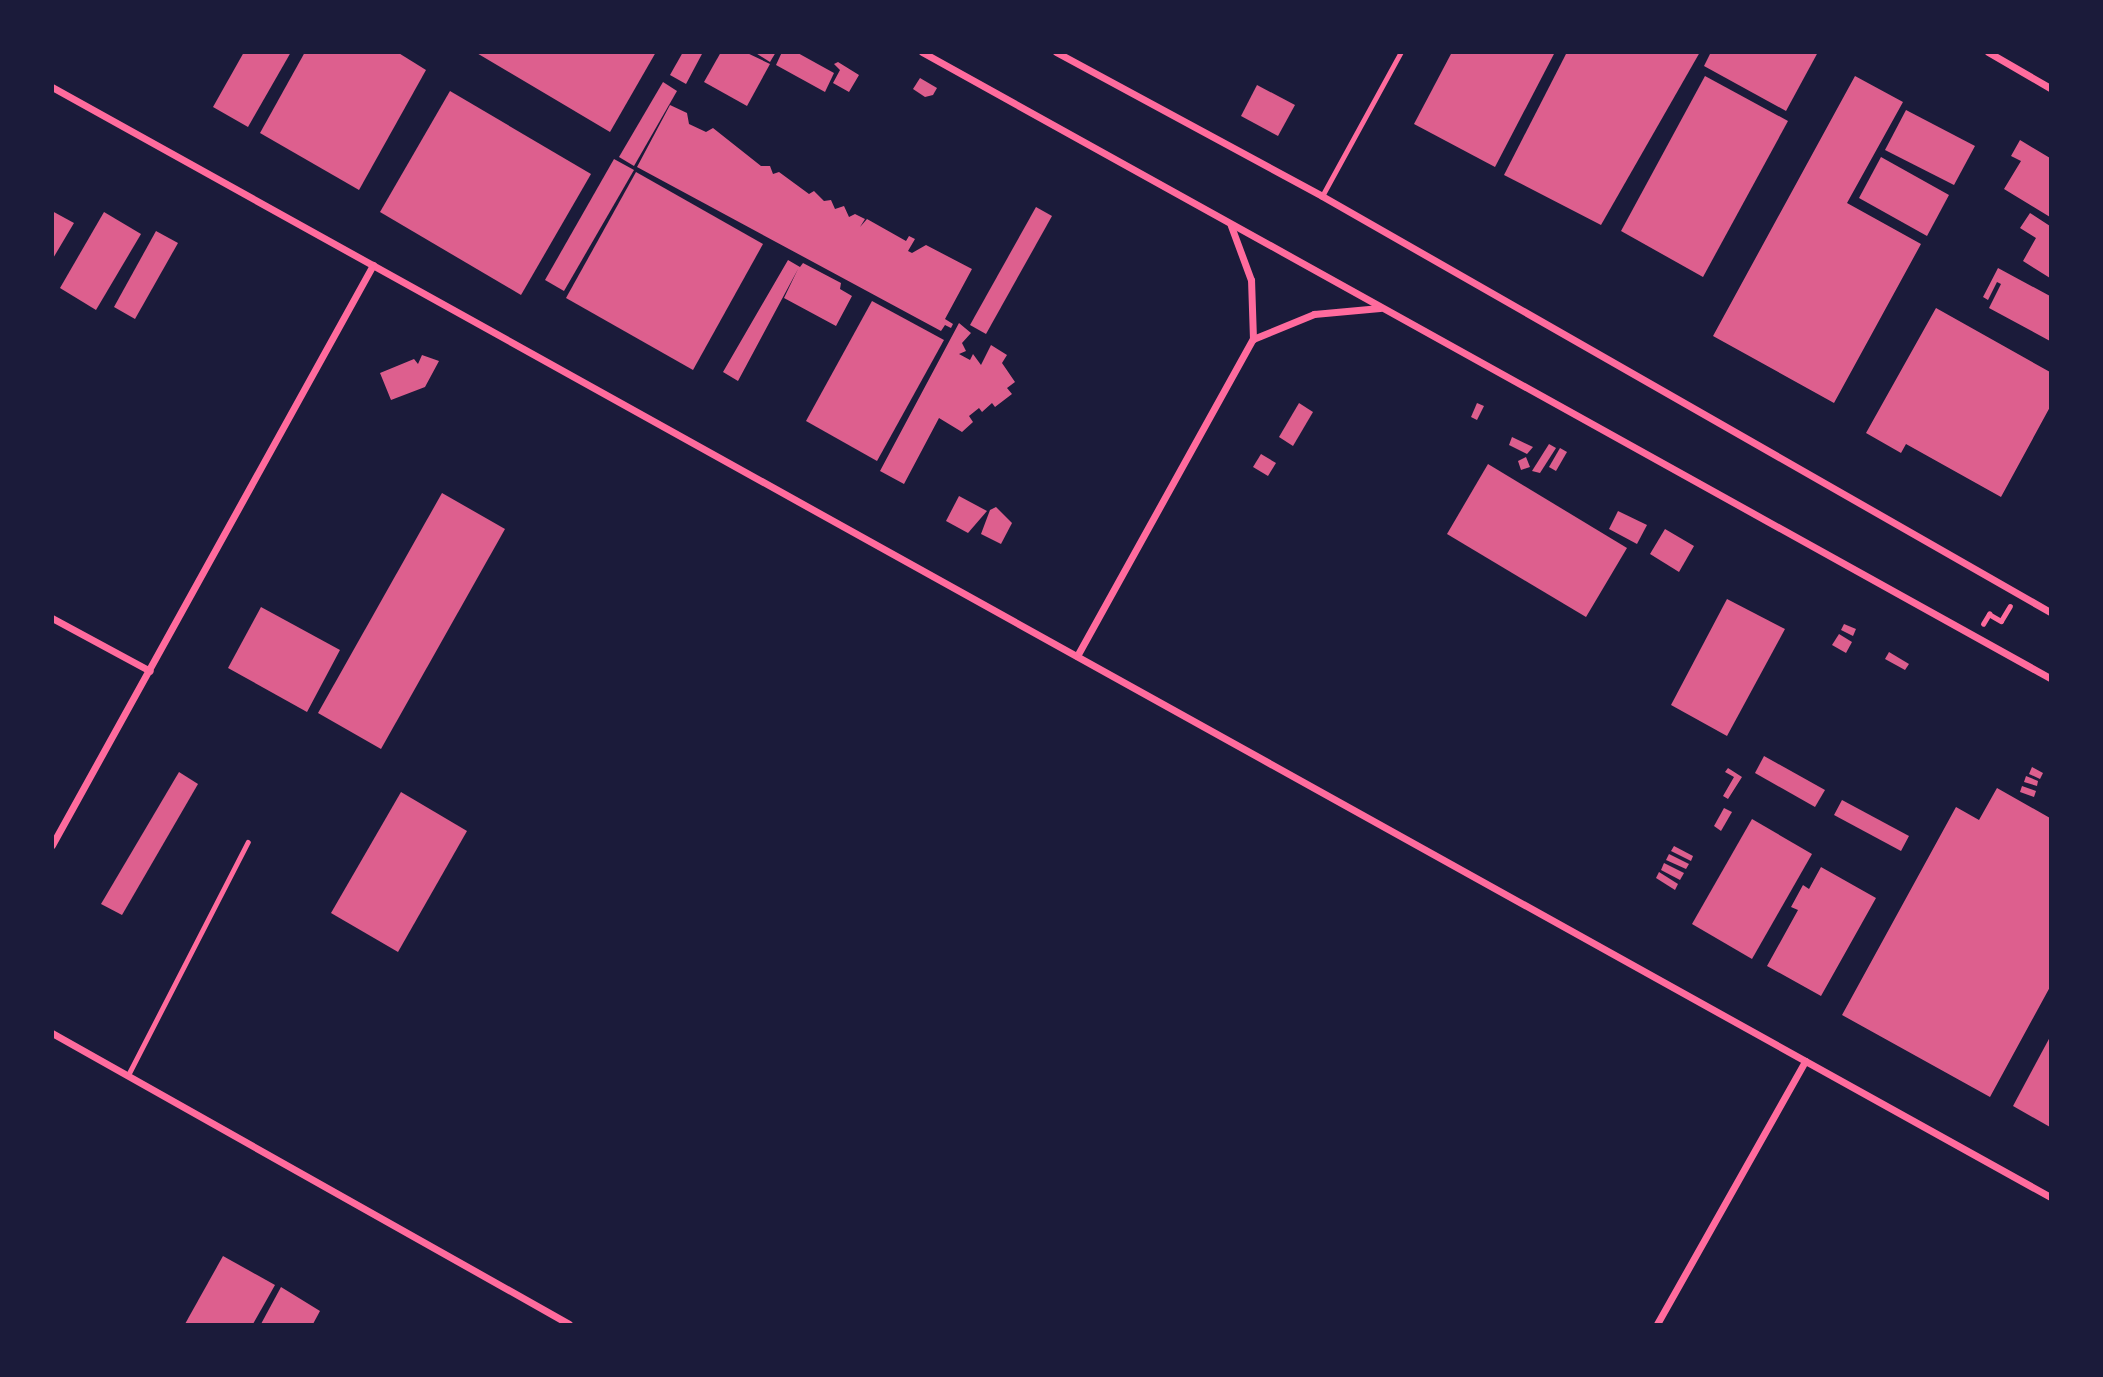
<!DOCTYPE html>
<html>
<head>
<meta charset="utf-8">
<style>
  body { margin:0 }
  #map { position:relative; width:2103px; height:1377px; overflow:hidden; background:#1b1b3a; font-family:"Source Sans 3",sans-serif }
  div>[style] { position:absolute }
  .building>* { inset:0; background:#dd5f8e }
  .path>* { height:4.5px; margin:-2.25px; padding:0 2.25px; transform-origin:2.25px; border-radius:2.25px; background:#ff6b9d }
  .service>* { height:5px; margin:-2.5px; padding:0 2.5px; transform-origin:2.5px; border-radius:2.5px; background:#ff6b9d }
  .minor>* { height:7px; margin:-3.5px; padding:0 3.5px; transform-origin:3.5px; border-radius:3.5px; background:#ff6b9d }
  span { translate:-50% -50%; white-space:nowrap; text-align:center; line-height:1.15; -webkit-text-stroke:5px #1b1b3a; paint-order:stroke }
  .frame { position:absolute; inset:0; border:54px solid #1b1b3a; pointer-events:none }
</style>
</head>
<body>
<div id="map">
  <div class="building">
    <div style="clip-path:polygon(244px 52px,291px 52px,248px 127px,213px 107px)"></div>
    <div style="clip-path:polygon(305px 52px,397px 52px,426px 70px,359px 190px,260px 133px)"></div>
    <div style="clip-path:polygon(475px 52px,656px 52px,610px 132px)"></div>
    <div style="clip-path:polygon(683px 52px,703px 52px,686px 84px,670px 75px)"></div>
    <div style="clip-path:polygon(721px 52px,745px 52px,770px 64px,747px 106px,704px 82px)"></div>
    <div style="clip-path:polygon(754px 52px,776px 52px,770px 62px)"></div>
    <div style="clip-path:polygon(782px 52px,796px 52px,834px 73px,825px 92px,776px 65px)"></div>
    <div style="clip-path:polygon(1452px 52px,1555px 52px,1495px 167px,1414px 124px)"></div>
    <div style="clip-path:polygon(1567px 52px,1700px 52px,1601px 225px,1504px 175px)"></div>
    <div style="clip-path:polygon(1711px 52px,1818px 52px,1786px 111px,1704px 66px)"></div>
    <div style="clip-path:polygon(838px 62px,859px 75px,849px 92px,833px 83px,840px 70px,834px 64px)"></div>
    <div style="clip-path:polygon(1705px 76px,1788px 121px,1703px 277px,1621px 231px)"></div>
    <div style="clip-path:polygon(1855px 76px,1903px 102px,1847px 203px,1921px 244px,1834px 403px,1713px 336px)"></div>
    <div style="clip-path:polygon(920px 78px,937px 88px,933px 95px,925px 97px,913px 89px)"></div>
    <div style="clip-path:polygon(663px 82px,677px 91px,634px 166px,619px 157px)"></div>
    <div style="clip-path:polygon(1257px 85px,1295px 105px,1278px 136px,1241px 116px)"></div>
    <div style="clip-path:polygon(450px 91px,591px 174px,521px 295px,380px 212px)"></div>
    <div style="clip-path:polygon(670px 105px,687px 113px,689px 124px,706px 132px,713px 128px,761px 166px,770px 166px,773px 174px,779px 172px,809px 194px,814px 191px,824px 201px,831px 200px,835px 209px,844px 206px,849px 217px,855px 214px,865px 219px,860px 227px,867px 219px,906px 241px,909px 236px,915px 239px,908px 251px,912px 253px,926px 245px,972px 269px,945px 319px,953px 324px,951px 328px,945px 325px,941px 331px,637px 167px)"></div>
    <div style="clip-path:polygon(1906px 110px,1975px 146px,1954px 185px,1885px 150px)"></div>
    <div style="clip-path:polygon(2020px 140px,2050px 158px,2050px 217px,2004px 189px,2021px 161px,2011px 156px)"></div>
    <div style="clip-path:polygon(1881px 157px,1949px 195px,1927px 236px,1859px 198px)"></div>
    <div style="clip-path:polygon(614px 159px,634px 170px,564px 291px,545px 280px)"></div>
    <div style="clip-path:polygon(636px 172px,763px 244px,693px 370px,566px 298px)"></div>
    <div style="clip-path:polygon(1036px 207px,1052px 216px,986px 334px,970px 325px)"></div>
    <div style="clip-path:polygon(52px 211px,74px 223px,52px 260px)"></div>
    <div style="clip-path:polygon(104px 212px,141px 234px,96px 310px,60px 288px)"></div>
    <div style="clip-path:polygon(2030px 213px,2050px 226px,2050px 278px,2023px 261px,2036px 238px,2020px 228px)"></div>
    <div style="clip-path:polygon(156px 231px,178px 243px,135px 319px,114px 307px)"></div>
    <div style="clip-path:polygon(788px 260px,800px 267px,803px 263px,841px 283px,840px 289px,852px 296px,836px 326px,784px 298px,798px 269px,738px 381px,723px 372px)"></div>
    <div style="clip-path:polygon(1998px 268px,2050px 296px,2050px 341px,1989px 308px,2001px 284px,1997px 282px,1988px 300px,1983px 297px)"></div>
    <div style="clip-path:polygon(872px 301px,944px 340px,877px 461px,806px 421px)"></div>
    <div style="clip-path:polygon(1936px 308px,2050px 372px,2050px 407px,2001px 497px,1906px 444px,1901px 453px,1866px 433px)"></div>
    <div style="clip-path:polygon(959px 323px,971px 333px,962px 343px,966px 351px,959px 354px,970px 360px,973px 354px,981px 365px,991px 345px,1007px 355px,1002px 363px,1015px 382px,1007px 388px,1012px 394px,995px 407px,992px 403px,982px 412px,979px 408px,969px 416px,973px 422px,962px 432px,939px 418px,904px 484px,880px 471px)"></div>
    <div style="clip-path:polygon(422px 355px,439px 361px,425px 387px,391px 400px,380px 373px,414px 359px,418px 364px)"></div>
    <div style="clip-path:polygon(1299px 403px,1313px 412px,1293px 446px,1279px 437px)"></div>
    <div style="clip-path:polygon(1477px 403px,1484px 406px,1477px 420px,1471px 417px)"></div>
    <div style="clip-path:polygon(1512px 437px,1533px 447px,1527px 454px,1509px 445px)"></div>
    <div style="clip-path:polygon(1549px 444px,1556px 448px,1540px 473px,1532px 471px)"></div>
    <div style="clip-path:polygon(1560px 448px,1567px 452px,1556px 471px,1549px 467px)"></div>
    <div style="clip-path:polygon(1261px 454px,1276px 463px,1268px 476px,1253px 467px)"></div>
    <div style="clip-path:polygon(1526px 457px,1530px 467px,1521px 470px,1518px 461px)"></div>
    <div style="clip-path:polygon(1488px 464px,1627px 548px,1586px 617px,1447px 534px)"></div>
    <div style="clip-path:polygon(442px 493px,505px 529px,381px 749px,318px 713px)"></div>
    <div style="clip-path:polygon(959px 496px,987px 511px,968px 533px,946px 521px)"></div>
    <div style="clip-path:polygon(996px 507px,1012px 523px,1001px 544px,981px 534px,990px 510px)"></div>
    <div style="clip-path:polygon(1618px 511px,1647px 525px,1637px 544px,1609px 529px)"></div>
    <div style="clip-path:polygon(1665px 529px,1694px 546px,1679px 572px,1650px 554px)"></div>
    <div style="clip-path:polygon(1727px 599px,1785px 629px,1727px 736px,1671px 705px)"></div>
    <div style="clip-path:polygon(261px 607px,340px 650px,307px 712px,228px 668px)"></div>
    <div style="clip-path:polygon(1844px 624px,1856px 629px,1853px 636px,1841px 630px)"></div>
    <div style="clip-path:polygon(1839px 634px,1852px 642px,1846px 653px,1832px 645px)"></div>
    <div style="clip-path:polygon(1889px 652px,1909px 664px,1905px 670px,1885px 659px)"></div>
    <div style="clip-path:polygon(1764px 756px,1825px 790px,1815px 807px,1755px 773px)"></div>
    <div style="clip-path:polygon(2032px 767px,2043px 773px,2040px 779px,2029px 774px)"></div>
    <div style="clip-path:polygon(1728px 768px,1742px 777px,1728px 799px,1723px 796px,1734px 777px,1725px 772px)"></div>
    <div style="clip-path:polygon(179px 772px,198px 784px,122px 915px,101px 904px)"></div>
    <div style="clip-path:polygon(2026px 776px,2038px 781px,2037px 786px,2024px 782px)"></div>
    <div style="clip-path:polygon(2022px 786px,2036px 791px,2034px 797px,2020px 792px)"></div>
    <div style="clip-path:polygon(1997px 788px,2050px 818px,2050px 987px,1990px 1097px,1842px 1015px,1956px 807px,1979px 820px)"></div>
    <div style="clip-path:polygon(401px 792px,467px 831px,398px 952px,331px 913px)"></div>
    <div style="clip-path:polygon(1842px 800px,1909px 836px,1901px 851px,1834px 815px)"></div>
    <div style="clip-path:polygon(1724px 808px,1732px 812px,1721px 831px,1714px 826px)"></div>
    <div style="clip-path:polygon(1752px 819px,1812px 854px,1752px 959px,1692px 924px)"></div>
    <div style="clip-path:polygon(1674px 846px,1693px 856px,1691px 861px,1671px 851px)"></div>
    <div style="clip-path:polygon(1669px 854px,1689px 864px,1686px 869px,1666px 860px)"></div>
    <div style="clip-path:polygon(1664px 863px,1684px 873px,1680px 880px,1661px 870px)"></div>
    <div style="clip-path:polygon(1821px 867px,1876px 898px,1821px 996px,1767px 966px,1798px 910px,1791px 907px,1803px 885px,1809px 889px)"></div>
    <div style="clip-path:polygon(1659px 872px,1678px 884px,1675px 890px,1656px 878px)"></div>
    <div style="clip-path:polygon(2050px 1037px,2050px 1127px,2013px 1106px)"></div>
    <div style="clip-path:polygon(223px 1256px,275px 1285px,253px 1324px,185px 1324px)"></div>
    <div style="clip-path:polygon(281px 1287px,320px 1311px,313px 1324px,261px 1324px)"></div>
  </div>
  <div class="path">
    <div style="left:1983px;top:624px;width:12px;rotate:-59deg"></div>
    <div style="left:1989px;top:614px;width:14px;rotate:30deg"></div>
    <div style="left:2001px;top:621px;width:17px;rotate:-59deg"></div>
  </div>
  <div class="service">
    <div style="left:1322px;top:196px;width:164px;rotate:-61.3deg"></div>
    <div style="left:128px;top:1075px;width:262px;rotate:-62.8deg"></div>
  </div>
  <div class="minor">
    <div style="left:922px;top:52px;width:1290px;rotate:29.03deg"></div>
    <div style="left:1056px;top:52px;width:302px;rotate:28.4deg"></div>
    <div style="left:1322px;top:196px;width:838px;rotate:29.74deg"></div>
    <div style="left:1988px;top:52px;width:72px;rotate:30.1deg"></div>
    <div style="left:52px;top:87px;width:2286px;rotate:29.05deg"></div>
    <div style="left:1253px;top:339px;width:66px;rotate:-22.3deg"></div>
    <div style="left:1314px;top:314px;width:66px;rotate:-5.2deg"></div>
    <div style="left:52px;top:618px;width:111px;rotate:28.4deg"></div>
    <div style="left:1077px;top:656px;width:363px;rotate:-61deg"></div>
    <div style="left:1253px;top:339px;width:59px;rotate:-91.9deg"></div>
    <div style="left:1251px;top:280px;width:58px;rotate:-110.3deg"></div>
    <div style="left:52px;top:845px;width:663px;rotate:-61.04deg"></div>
    <div style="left:52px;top:1033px;width:593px;rotate:29.37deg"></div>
    <div style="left:1657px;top:1324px;width:302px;rotate:-60.6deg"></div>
  </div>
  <div class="frame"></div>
</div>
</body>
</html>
